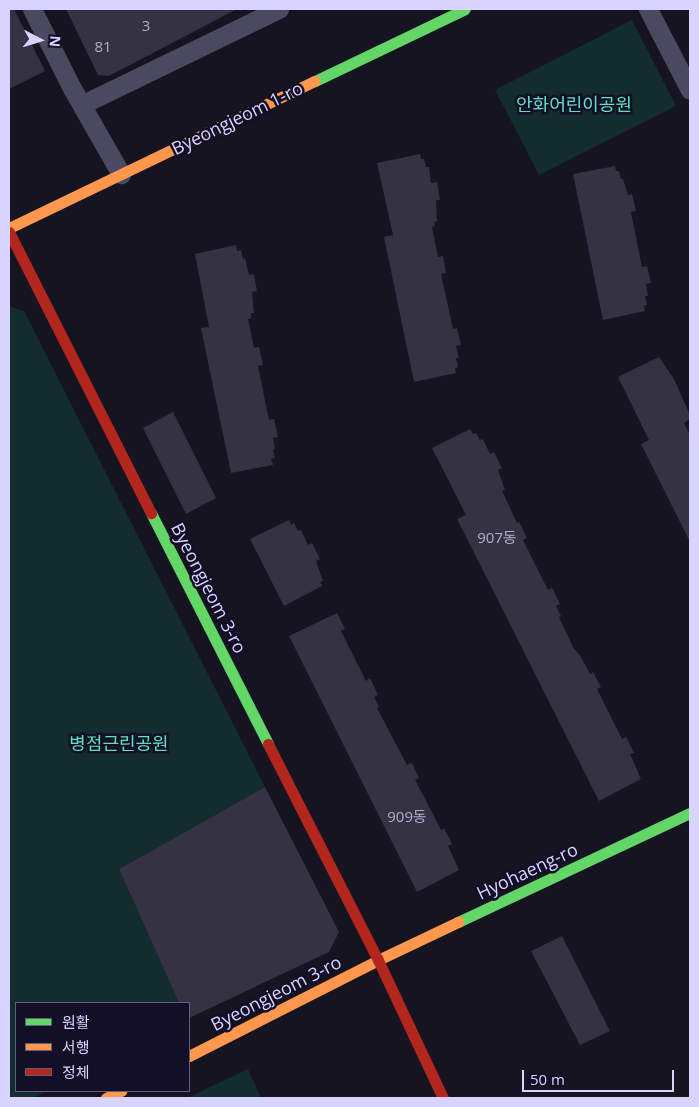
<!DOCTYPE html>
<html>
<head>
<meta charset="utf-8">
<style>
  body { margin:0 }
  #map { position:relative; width:699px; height:1107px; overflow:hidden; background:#161421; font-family:"Open Sans","Noto Sans KR",sans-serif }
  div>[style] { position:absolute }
  .green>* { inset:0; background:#132c2d }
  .building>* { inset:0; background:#343243 }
  .street>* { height:19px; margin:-9.5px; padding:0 9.5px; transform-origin:9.5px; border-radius:9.5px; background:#4a4962 }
  .fast>* { height:11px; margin:-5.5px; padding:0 5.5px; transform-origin:5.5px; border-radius:5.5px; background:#63d668 }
  .slow>* { height:11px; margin:-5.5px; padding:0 5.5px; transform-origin:5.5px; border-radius:5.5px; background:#ff974d }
  .jam>* { height:11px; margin:-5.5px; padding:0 5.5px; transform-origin:5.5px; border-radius:5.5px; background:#b3261e }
  span { translate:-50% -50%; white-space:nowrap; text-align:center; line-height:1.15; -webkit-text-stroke:5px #130f26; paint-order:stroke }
  .number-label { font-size:15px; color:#b0acd0 }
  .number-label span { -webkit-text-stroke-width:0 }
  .park-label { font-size:18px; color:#5fe0c0 }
  .street-label { font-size:18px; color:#d9d4ff }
  .frame { position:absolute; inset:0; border:10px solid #d9d4ff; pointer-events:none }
  .legend { position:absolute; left:15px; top:1002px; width:175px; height:90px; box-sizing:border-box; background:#130f26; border:1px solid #625e7d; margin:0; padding:6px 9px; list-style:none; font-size:15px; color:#d9d4ff }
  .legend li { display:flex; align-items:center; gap:10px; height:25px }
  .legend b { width:25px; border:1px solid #625e7d }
  .north { position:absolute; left:15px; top:15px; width:50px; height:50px; -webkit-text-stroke:4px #130f26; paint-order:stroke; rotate:95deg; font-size:14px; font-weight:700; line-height:20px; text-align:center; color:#d9d4ff }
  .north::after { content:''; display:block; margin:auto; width:18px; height:22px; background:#d9d4ff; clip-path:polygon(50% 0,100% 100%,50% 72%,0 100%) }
  .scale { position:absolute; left:522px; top:1070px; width:152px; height:22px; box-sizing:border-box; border:2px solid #d9d4ff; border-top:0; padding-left:6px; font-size:15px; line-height:18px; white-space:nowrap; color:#d9d4ff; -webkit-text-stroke:4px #130f26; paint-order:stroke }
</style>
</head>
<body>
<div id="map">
  <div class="green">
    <div style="clip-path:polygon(632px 20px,676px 106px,539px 175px,495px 90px)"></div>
    <div style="clip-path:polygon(9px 306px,24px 311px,265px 787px,119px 869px,179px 1003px,16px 1003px,16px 1091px,47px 1091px,33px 1098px,9px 1098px)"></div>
    <div style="clip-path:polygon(248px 1069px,261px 1098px,187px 1098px)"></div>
  </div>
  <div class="building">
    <div style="clip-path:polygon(9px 9px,14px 9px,45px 71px,9px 89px)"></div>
    <div style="clip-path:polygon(66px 9px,237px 9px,109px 76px,98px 75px)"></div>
    <div style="clip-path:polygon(420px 154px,421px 159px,424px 159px,426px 167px,429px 167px,431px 183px,437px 182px,440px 200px,436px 200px,437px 221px,434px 222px,435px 226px,432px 227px,438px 257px,443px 256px,446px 273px,441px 274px,453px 329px,457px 328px,461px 345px,456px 346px,459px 358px,456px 358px,458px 367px,455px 368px,456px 373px,414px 382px,384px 237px,393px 235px,377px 163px)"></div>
    <div style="clip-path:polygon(615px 166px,616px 171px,619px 171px,621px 179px,623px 179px,628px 195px,632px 194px,636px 211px,631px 212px,642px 267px,647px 266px,651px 283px,646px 284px,648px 296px,645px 296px,647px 305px,644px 306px,645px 311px,603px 320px,573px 174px)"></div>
    <div style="clip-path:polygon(236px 245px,237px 251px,241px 250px,243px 259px,245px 258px,249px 275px,254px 274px,257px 291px,252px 292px,254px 313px,251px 313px,251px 318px,248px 319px,254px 348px,259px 347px,263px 365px,258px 366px,269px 420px,274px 419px,278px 437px,273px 438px,275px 449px,273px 450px,275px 458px,271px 459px,273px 465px,231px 473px,201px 328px,209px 327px,195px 254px)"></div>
    <div style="clip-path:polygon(659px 357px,674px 379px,690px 415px,690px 419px,684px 423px,690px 435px,690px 542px,641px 444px,649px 440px,618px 377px)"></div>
    <div style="clip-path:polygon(173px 412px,216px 498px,186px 514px,143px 428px)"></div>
    <div style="clip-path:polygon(470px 429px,473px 434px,476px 433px,480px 440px,483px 439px,490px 454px,494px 452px,502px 468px,498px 470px,505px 490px,502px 491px,517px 523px,519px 522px,527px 538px,523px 540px,548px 590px,552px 588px,560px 604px,556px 606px,561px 616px,559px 617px,573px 647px,581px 657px,590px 674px,593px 672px,601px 687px,597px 689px,622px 739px,626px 737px,634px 753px,630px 754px,641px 779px,599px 801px,457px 519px,466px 515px,432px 448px)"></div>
    <div style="clip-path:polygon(289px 520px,291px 525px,294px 523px,298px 531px,301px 530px,308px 545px,312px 543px,320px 559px,316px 561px,323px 581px,320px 582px,322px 586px,284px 606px,250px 539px)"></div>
    <div style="clip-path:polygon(337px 613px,345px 629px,341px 631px,366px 681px,370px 678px,378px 695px,374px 697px,379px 707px,377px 708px,407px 765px,412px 763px,419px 778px,415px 780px,422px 793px,441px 830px,444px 828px,452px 844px,448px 846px,459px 870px,417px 892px,289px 636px)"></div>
    <div style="clip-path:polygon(265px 787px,339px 932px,329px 952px,189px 1018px,189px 1003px,179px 1003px,119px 869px)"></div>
    <div style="clip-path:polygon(562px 936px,610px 1031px,580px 1045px,531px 951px)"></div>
  </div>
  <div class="street">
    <div style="left:32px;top:9px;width:91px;rotate:63.2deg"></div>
    <div style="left:73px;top:90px;width:97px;rotate:60.3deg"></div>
    <div style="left:648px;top:9px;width:91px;rotate:62.6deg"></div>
    <div style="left:83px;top:104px;width:218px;rotate:-25.9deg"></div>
  </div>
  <div class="fast">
    <div style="left:315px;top:81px;width:166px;rotate:-25.6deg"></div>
    <div style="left:151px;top:513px;width:259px;rotate:63.1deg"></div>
    <div style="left:458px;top:922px;width:256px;rotate:-25.2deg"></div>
  </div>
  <div class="slow">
    <div style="left:9px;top:228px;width:339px;rotate:-25.7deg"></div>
    <div style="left:189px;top:1056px;width:212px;rotate:-26.9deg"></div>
    <div style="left:378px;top:960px;width:89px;rotate:-25.4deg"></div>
    <div style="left:106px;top:1098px;width:17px;rotate:-25deg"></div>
  </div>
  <div class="jam">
    <div style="left:9px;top:232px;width:315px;rotate:63.2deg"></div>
    <div style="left:268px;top:744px;width:242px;rotate:63deg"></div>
    <div style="left:378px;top:960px;width:153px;rotate:64.8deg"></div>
  </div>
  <div class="number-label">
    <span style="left:146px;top:26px">3</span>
    <span style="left:103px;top:47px">81</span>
    <span style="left:497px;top:538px">907동</span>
    <span style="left:407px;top:817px">909동</span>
  </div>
  <div class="park-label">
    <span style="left:574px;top:104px">안화어린이공원</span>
    <span style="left:119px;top:743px">병점근린공원</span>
  </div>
  <div class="street-label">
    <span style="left:237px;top:118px;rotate:-26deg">Byeongjeom 1-ro</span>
    <span style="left:209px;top:588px;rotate:63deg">Byeongjeom 3-ro</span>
    <span style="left:527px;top:871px;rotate:-25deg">Hyohaeng-ro</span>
    <span style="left:276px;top:993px;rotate:-27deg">Byeongjeom 3-ro</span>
  </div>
  <div class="frame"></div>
  <ul class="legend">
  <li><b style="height:6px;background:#63d668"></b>원활</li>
  <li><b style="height:6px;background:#ff974d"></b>서행</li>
  <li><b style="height:6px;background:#b3261e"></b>정체</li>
  </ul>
  <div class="north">N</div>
  <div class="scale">50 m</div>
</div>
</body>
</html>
